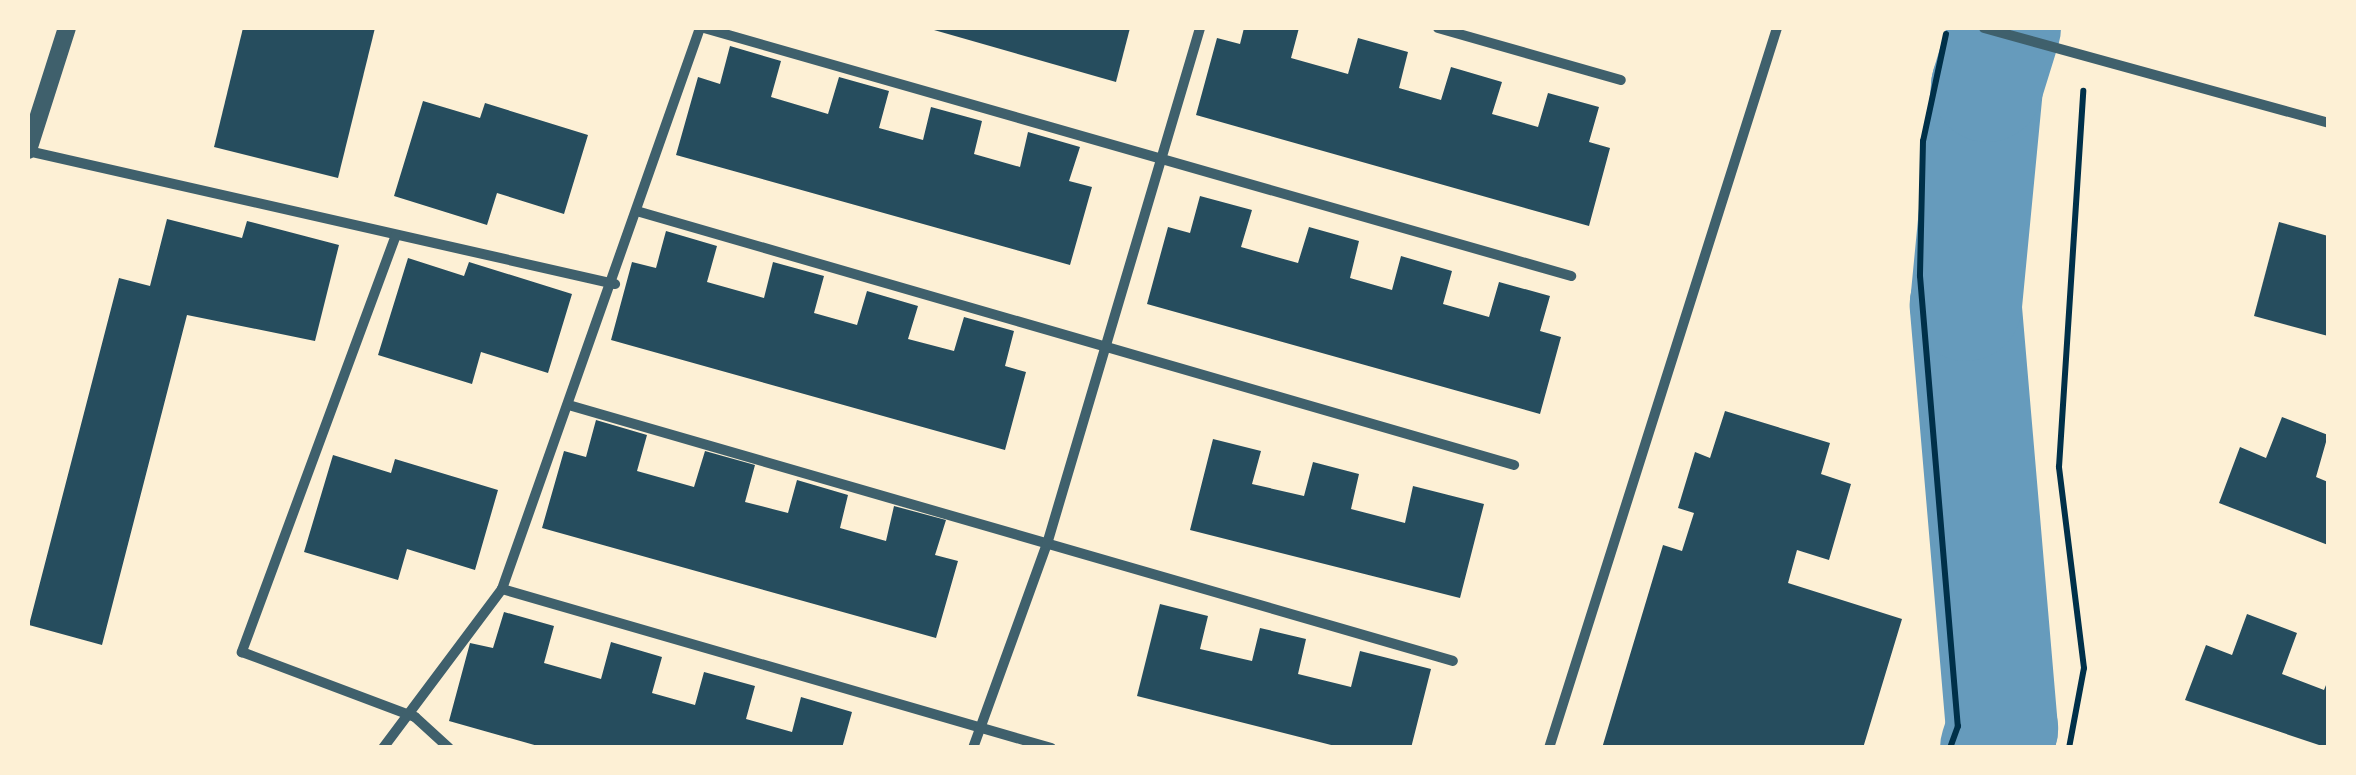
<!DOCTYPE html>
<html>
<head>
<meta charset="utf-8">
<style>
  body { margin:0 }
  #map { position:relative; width:2356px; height:775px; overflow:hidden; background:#fdf0d5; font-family:"Golos Text",sans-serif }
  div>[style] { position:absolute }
  .river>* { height:112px; margin:-56px; padding:0 56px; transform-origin:56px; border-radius:56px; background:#669bbc }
  .building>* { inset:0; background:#264d5e }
  .path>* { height:6px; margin:-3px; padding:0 3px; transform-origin:3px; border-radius:3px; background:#003049 }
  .minor>* { height:10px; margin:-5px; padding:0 5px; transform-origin:5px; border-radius:5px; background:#3f606c }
  .tertiary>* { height:18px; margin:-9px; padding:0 9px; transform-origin:9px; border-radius:9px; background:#3f606c }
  span { translate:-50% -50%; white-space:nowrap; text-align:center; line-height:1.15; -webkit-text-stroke:9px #fdf0d5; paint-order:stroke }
  .frame { position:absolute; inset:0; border:30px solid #fdf0d5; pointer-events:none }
</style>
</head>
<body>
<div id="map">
  <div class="river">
    <div style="left:1996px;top:748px;width:20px;rotate:-72deg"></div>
    <div style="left:2002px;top:729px;width:426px;rotate:-94.9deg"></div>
    <div style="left:1966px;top:305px;width:220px;rotate:-84.5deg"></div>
    <div style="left:1987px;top:86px;width:61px;rotate:-72.8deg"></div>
  </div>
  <div class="building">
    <div style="clip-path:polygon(243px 28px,375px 28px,338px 178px,214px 147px)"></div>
    <div style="clip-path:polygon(927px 28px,1130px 28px,1116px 82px)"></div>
    <div style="clip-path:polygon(1244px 28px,1299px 28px,1291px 58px,1348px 74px,1358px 38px,1408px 52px,1399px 88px,1441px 100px,1451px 67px,1502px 82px,1492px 114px,1538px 127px,1548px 93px,1599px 107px,1589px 142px,1610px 148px,1589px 226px,1196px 115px,1217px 38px,1240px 44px)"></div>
    <div style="clip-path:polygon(730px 46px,781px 61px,771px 97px,828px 114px,839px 77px,889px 91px,879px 128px,923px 140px,931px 107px,982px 121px,974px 154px,1020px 167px,1028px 132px,1080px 147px,1069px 181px,1092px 187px,1070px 265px,676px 155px,698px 77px,720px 84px)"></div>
    <div style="clip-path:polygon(423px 101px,480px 118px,485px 103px,588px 135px,564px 214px,497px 193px,487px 225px,394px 196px)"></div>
    <div style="clip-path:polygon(1200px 196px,1252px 210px,1241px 247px,1298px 263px,1309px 227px,1359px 241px,1350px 278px,1392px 290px,1401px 256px,1452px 271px,1443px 304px,1489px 317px,1499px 282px,1550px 296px,1540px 331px,1561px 337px,1540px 414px,1147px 304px,1168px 227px,1190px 233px)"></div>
    <div style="clip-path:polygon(167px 219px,242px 238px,247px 221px,339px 245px,315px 341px,187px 315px,102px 645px,29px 625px,119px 278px,150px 286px)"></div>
    <div style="clip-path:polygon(2279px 222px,2328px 236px,2328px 336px,2254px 316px)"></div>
    <div style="clip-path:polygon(666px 231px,717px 246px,707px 282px,764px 298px,773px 262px,824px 276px,814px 313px,857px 325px,867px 291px,918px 306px,908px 339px,954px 351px,964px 317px,1014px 331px,1005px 366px,1026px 372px,1005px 450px,611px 340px,632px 262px,656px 268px)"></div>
    <div style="clip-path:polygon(408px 258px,464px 276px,469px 262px,572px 294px,548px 373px,481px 352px,472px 384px,378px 355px)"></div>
    <div style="clip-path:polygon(1725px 411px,1830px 443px,1821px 474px,1851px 484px,1829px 560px,1797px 550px,1788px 583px,1902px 619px,1863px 748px,1602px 748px,1663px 545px,1682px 551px,1694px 513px,1678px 508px,1695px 452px,1710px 458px)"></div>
    <div style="clip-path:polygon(2282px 417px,2328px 435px,2316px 477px,2328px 482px,2328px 545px,2219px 503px,2240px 447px,2266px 458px)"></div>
    <div style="clip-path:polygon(596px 420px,647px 435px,637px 471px,694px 487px,705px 451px,755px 465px,745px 502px,788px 513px,797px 480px,848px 495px,840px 528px,886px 541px,894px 506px,946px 520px,935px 555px,958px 561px,936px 638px,542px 528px,564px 451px,586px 457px)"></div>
    <div style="clip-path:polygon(1213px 439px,1261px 451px,1252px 484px,1304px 496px,1313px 462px,1359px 474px,1351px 509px,1405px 523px,1413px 486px,1484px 504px,1460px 598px,1190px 530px)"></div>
    <div style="clip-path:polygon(333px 455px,391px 473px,395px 459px,498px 490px,475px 570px,407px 549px,398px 580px,304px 552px)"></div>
    <div style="clip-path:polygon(1160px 604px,1208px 616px,1200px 649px,1252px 661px,1260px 628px,1306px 639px,1298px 674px,1351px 687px,1360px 651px,1431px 669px,1411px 748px,1343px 748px,1137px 696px)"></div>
    <div style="clip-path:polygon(504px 612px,554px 626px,544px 663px,601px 679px,611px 642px,662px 657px,652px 693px,695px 705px,704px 672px,755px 686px,746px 719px,792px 732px,801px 697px,852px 712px,842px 748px,545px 748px,449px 721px,470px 643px,493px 648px)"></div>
    <div style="clip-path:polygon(2247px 614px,2297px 633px,2282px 674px,2324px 690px,2328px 680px,2328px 748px,2185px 700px,2206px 645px,2232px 655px)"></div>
  </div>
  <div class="path">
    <div style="left:1946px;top:34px;width:109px;rotate:102.1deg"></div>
    <div style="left:1923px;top:141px;width:135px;rotate:91.3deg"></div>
    <div style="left:1920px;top:276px;width:452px;rotate:85.2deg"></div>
    <div style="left:1958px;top:726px;width:23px;rotate:110deg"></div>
    <div style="left:2069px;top:748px;width:81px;rotate:-79.4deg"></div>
    <div style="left:2084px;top:668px;width:203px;rotate:-97.1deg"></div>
    <div style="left:2059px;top:467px;width:377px;rotate:-86.3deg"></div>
  </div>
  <div class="minor">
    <div style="left:704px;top:28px;width:902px;rotate:15.96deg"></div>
    <div style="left:1438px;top:28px;width:190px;rotate:15.9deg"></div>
    <div style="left:1984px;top:28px;width:357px;rotate:15.4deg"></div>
    <div style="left:28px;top:151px;width:602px;rotate:12.77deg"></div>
    <div style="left:640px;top:212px;width:910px;rotate:16.14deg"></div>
    <div style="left:396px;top:235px;width:445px;rotate:110.3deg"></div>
    <div style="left:242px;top:652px;width:185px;rotate:20.6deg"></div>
    <div style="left:415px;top:717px;width:46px;rotate:42.4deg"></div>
    <div style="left:572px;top:406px;width:917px;rotate:16.14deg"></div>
    <div style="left:502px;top:589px;width:572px;rotate:16.15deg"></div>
    <div style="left:383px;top:748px;width:199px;rotate:-53.2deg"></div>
    <div style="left:502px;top:589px;width:595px;rotate:-70.56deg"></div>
    <div style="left:973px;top:748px;width:217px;rotate:-70.1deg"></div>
    <div style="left:1047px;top:544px;width:538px;rotate:-73.48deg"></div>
    <div style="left:1549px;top:748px;width:755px;rotate:-72.43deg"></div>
  </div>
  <div class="tertiary">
    <div style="left:28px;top:150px;width:128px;rotate:-72.3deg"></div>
  </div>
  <div class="frame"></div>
</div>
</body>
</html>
